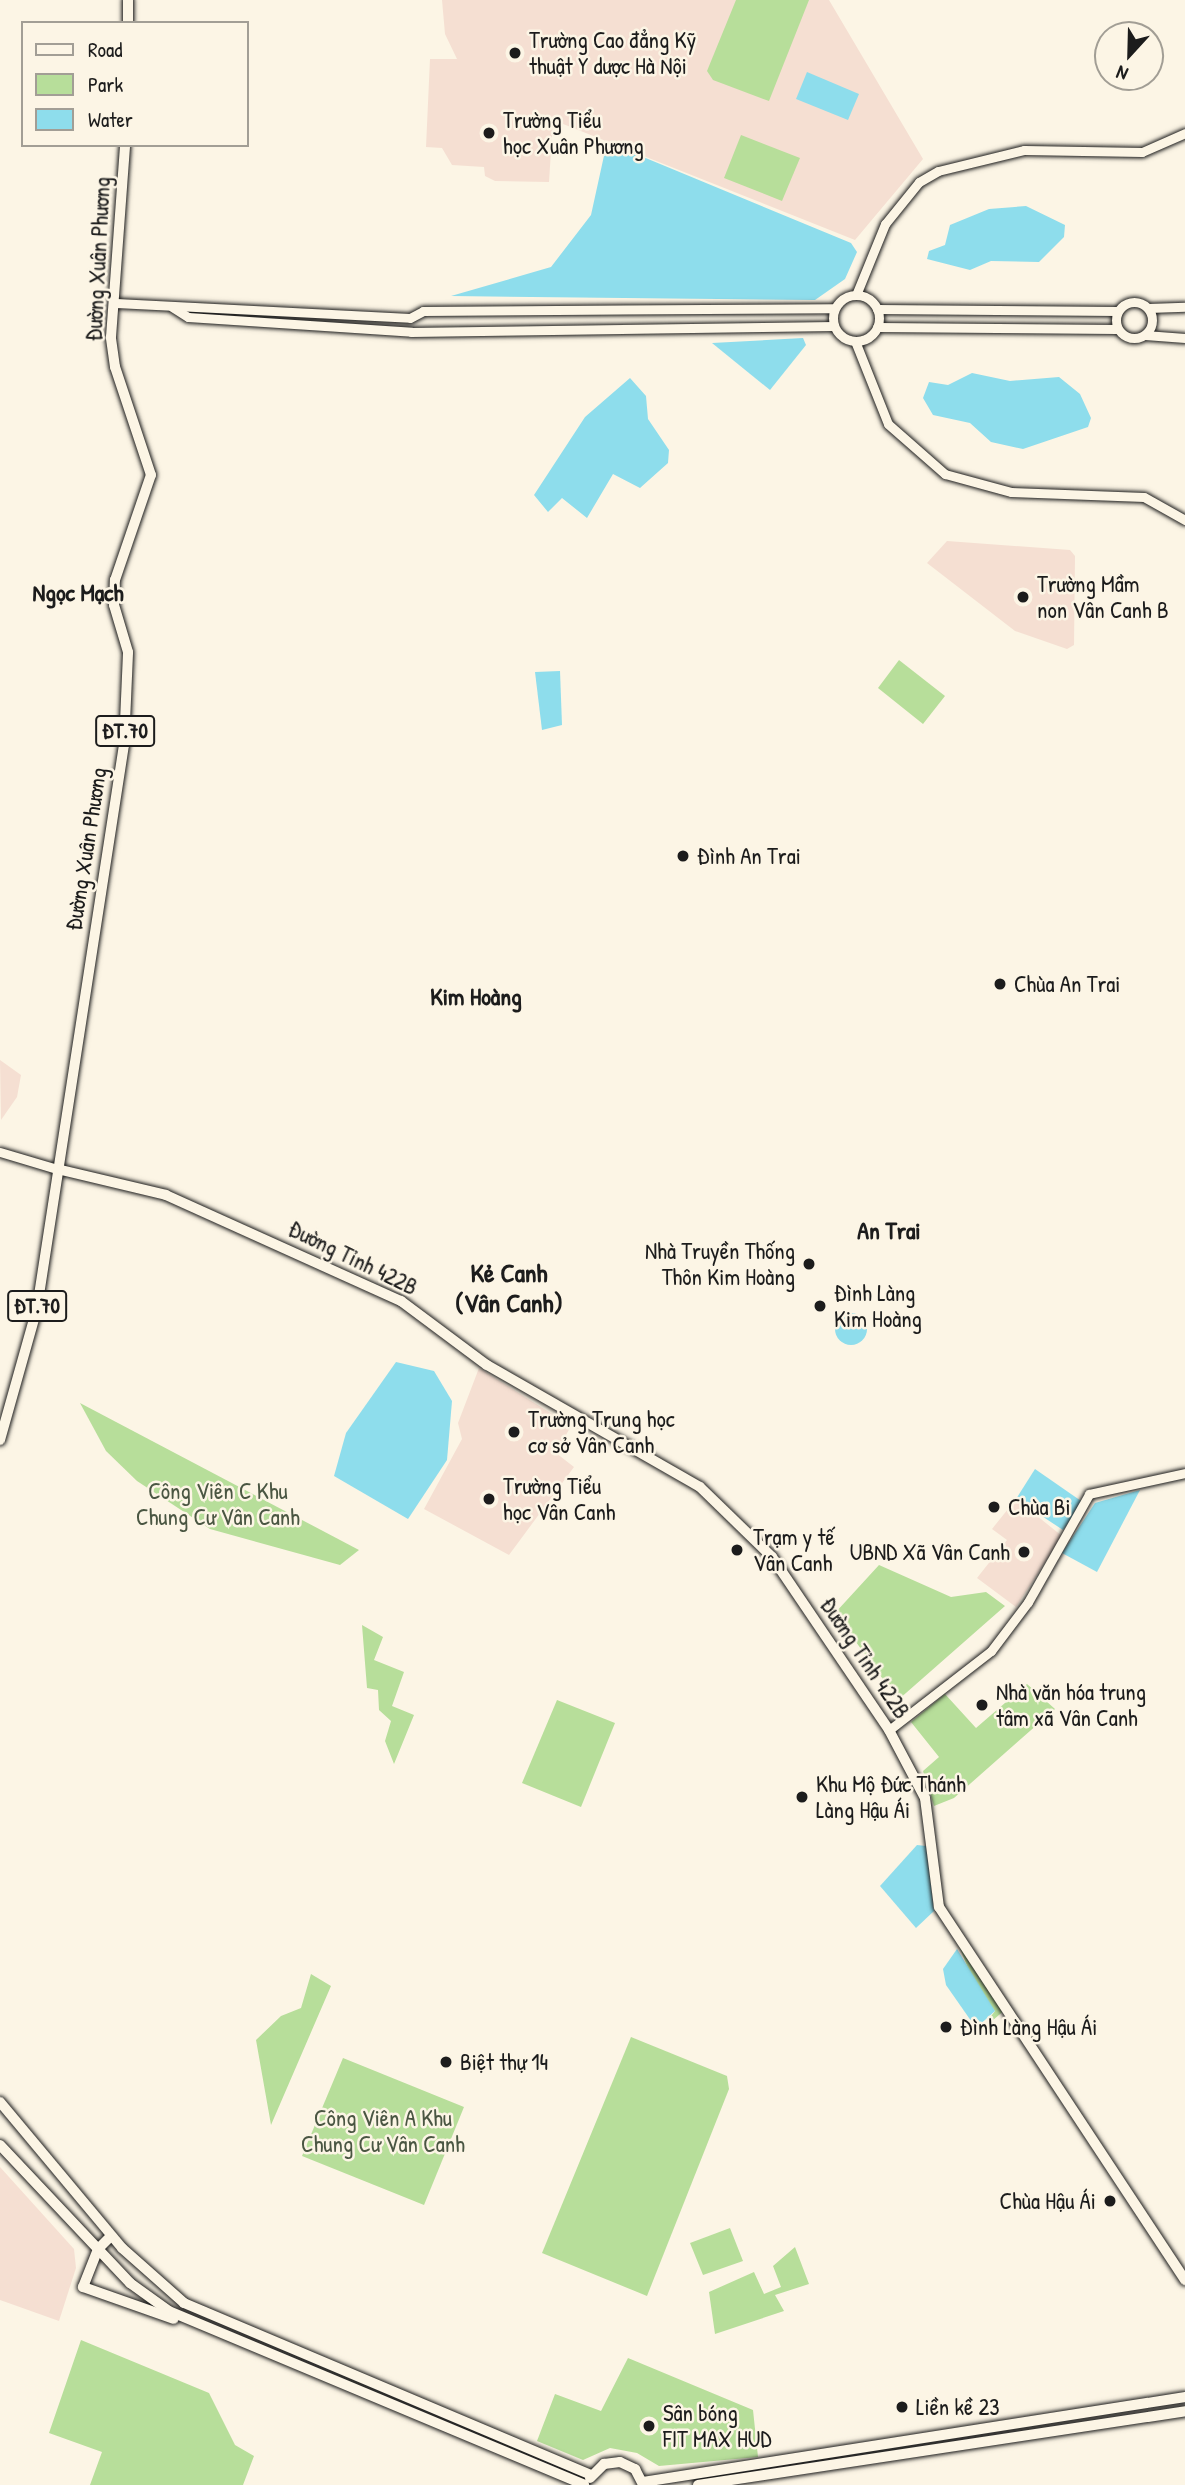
<!DOCTYPE html>
<html>
<head>
<meta charset="utf-8">
<style>
  body { margin:0 }
  #map { position:relative; width:1185px; height:2485px; overflow:hidden; background:#fcf5e5; font-family:"Patrick Hand",sans-serif }
  div>[style] { position:absolute }
  .built>* { inset:0; background:#f5dfd2 }
  .green>* { inset:0; background:#b7de9a }
  .water>* { inset:0; background:#8eddec }
  .round { border-radius:50% }
  .roads { filter:drop-shadow(0 0 2px #1c1c1c) drop-shadow(0 0 2px #1c1c1c) }
  .tertiary>* { height:9px; margin:-4.5px; padding:0 4.5px; transform-origin:4.5px; border-radius:4.5px; background:#fcf5e5 }
  .tertiary>.ring { margin:-4.5px; padding:0; box-sizing:content-box; background:none; border:9px solid #fcf5e5; border-radius:50% }
  .secondary>* { height:10px; margin:-5px; padding:0 5px; transform-origin:5px; border-radius:5px; background:#fcf5e5 }
  .primary>* { height:10px; margin:-5px; padding:0 5px; transform-origin:5px; border-radius:5px; background:#fcf5e5 }
  .dots>* { width:19px; height:19px; translate:-50% -50%; box-sizing:border-box; border:4px solid #fcf5e5; border-radius:50% }
  span { translate:-50% -50%; white-space:nowrap; text-align:center; line-height:1.15; -webkit-text-stroke:5px #fcf5e5; paint-order:stroke }
  .shield-label span { padding:2px 5px; background:#fcf5e5; border:2px solid; border-radius:5px; -webkit-text-stroke-width:0 }
  .shield-label { font-size:21px; color:#1c1c1c; font-weight:700 }
  .poi-label { font-size:23px; color:#1c1c1c }
  .left { translate:0 -50%; text-align:left }
  .right { translate:-100% -50%; text-align:right }
  .street-label { font-size:23px; color:#1c1c1c }
  .park-label { font-size:23px; color:#4a5642 }
  .neighbourhood-label { font-size:24px; color:#1c1c1c; font-weight:700 }
  .quarter-label { font-size:26px; color:#1c1c1c; font-weight:700 }
  .legend { position:absolute; left:21px; top:21px; width:228px; height:126px; box-sizing:border-box; background:#fcf5e5; border:2px solid #a29e95; margin:0; padding:9px 12px; list-style:none; font-size:21px; color:#1c1c1c }
  .legend li { display:flex; align-items:center; gap:14px; height:35px }
  .legend b { width:35px; border:2px solid #a29e95 }
  .north { position:absolute; left:1094px; top:21px; width:70px; height:70px; box-sizing:border-box; background:#fcf5e5; border:2px solid #a29e95; border-radius:50%; rotate:202deg; font-size:19px; font-weight:700; line-height:28px; text-align:center; color:#1c1c1c }
  .north::after { content:''; display:block; margin:auto; width:24px; height:32px; background:#1c1c1c; clip-path:polygon(50% 0,100% 100%,50% 72%,0 100%) }
</style>
</head>
<body>
<div id="map">
  <div class="built">
    <div style="clip-path:polygon(442px 0,829px 0,923px 159px,855px 240px,553px 120px,549px 182px,495px 181px,485px 176px,484px 167px,452px 165px,442px 148px,426px 147px,430px 59px,457px 59px,445px 34px)"></div>
    <div style="clip-path:polygon(947px 541px,1070px 550px,1075px 556px,1074px 645px,1067px 649px,1015px 631px,927px 563px)"></div>
    <div style="clip-path:polygon(0 1060px,21px 1075px,17px 1097px,1px 1120px)"></div>
    <div style="clip-path:polygon(479px 1368px,571px 1426px,556px 1453px,574px 1467px,509px 1555px,424px 1509px,462px 1439px,458px 1423px)"></div>
    <div style="clip-path:polygon(1016px 1499px,1062px 1536px,1016px 1607px,977px 1578px,1007px 1540px,992px 1529px)"></div>
    <div style="clip-path:polygon(0 2167px,74px 2249px,76px 2268px,59px 2321px,0 2300px)"></div>
  </div>
  <div class="green">
    <div style="clip-path:polygon(736px 0,809px 0,769px 101px,713px 80px,707px 71px)"></div>
    <div style="clip-path:polygon(741px 135px,800px 158px,782px 201px,724px 178px)"></div>
    <div style="clip-path:polygon(899px 660px,945px 696px,923px 724px,878px 688px)"></div>
    <div style="clip-path:polygon(80px 1403px,359px 1550px,340px 1565px,210px 1529px,137px 1481px,106px 1451px)"></div>
    <div style="clip-path:polygon(879px 1565px,951px 1597px,986px 1592px,1005px 1606px,898px 1700px,835px 1613px)"></div>
    <div style="clip-path:polygon(362px 1625px,383px 1637px,374px 1660px,404px 1672px,392px 1706px,414px 1715px,394px 1764px,385px 1741px,391px 1721px,379px 1710px,378px 1690px,367px 1688px)"></div>
    <div style="clip-path:polygon(1027px 1684px,1055px 1709px,954px 1798px,934px 1806px,923px 1771px,939px 1757px,911px 1722px,945px 1694px,976px 1728px)"></div>
    <div style="clip-path:polygon(557px 1700px,615px 1723px,581px 1807px,522px 1783px)"></div>
    <div style="clip-path:polygon(959px 1946px,1006px 2009px,979px 2032px,995px 2011px,976px 1988px)"></div>
    <div style="clip-path:polygon(311px 1974px,331px 1986px,271px 2125px,256px 2040px,281px 2016px,301px 2008px)"></div>
    <div style="clip-path:polygon(631px 2037px,727px 2076px,729px 2089px,647px 2296px,542px 2253px)"></div>
    <div style="clip-path:polygon(343px 2058px,464px 2107px,424px 2205px,302px 2156px)"></div>
    <div style="clip-path:polygon(730px 2228px,743px 2261px,703px 2275px,690px 2243px)"></div>
    <div style="clip-path:polygon(795px 2247px,809px 2284px,775px 2295px,784px 2311px,715px 2334px,709px 2292px,754px 2272px,764px 2294px,781px 2287px,773px 2266px)"></div>
    <div style="clip-path:polygon(81px 2340px,209px 2393px,235px 2445px,254px 2456px,243px 2485px,90px 2485px,102px 2452px,49px 2433px)"></div>
    <div style="clip-path:polygon(628px 2358px,753px 2410px,758px 2457px,659px 2466px,637px 2453px,610px 2448px,583px 2460px,537px 2441px,555px 2394px,601px 2411px)"></div>
  </div>
  <div class="water">
    <div style="clip-path:polygon(807px 72px,859px 94px,848px 120px,796px 99px)"></div>
    <div style="clip-path:polygon(607px 142px,851px 243px,857px 252px,845px 279px,815px 300px,451px 296px,551px 267px,591px 215px)"></div>
    <div style="clip-path:polygon(1026px 206px,1065px 225px,1064px 237px,1039px 262px,991px 261px,970px 270px,927px 259px,929px 251px,945px 245px,950px 225px,989px 209px)"></div>
    <div style="clip-path:polygon(803px 338px,806px 345px,770px 390px,712px 343px)"></div>
    <div style="clip-path:polygon(972px 373px,1010px 381px,1059px 377px,1080px 394px,1091px 418px,1088px 427px,1023px 449px,991px 442px,970px 423px,933px 415px,923px 398px,929px 382px,948px 385px)"></div>
    <div style="clip-path:polygon(630px 378px,646px 396px,648px 419px,669px 450px,668px 463px,640px 488px,613px 474px,587px 518px,562px 498px,548px 512px,534px 495px,585px 417px)"></div>
    <div style="clip-path:polygon(560px 671px,562px 725px,542px 730px,535px 672px)"></div>
    <div class="round" style="left:835px;top:1313px;width:32px;height:32px"></div>
    <div style="clip-path:polygon(396px 1362px,434px 1371px,452px 1401px,447px 1460px,408px 1519px,334px 1476px,346px 1433px)"></div>
    <div style="clip-path:polygon(1035px 1469px,1084px 1503px,1063px 1530px,1016px 1499px)"></div>
    <div style="clip-path:polygon(1140px 1490px,1097px 1572px,1062px 1553px,1095px 1503px)"></div>
    <div style="clip-path:polygon(917px 1845px,926px 1846px,934px 1911px,916px 1928px,880px 1886px)"></div>
    <div style="clip-path:polygon(957px 1949px,995px 2011px,976px 2028px,946px 1985px,943px 1969px)"></div>
  </div>
  <div class="roads">
    <div class="tertiary">
      <div class="ring" style="left:833px;top:295px;width:37px;height:37px"></div>
      <div style="left:856px;top:295px;width:77px;rotate:-67.8deg"></div>
      <div style="left:885px;top:224px;width:54px;rotate:-51deg"></div>
      <div style="left:919px;top:182px;width:22px;rotate:-30deg"></div>
      <div style="left:938px;top:171px;width:89px;rotate:-13.7deg"></div>
      <div style="left:1024px;top:150px;width:118px;rotate:1deg"></div>
      <div style="left:1142px;top:152px;width:47px;rotate:-23.8deg"></div>
      <div class="ring" style="left:1116px;top:302px;width:27px;height:27px"></div>
      <div style="left:116px;top:303px;width:294px;rotate:2.9deg"></div>
      <div style="left:410px;top:318px;width:15px;rotate:-28deg"></div>
      <div style="left:423px;top:311px;width:411px;rotate:-0.4deg"></div>
      <div style="left:172px;top:307px;width:19px;rotate:32deg"></div>
      <div style="left:188px;top:317px;width:224px;rotate:3.8deg"></div>
      <div style="left:411px;top:332px;width:423px;rotate:-0.8deg"></div>
      <div style="left:1148px;top:308px;width:37px;rotate:-2deg"></div>
      <div style="left:877px;top:309px;width:240px;rotate:0.5deg"></div>
      <div style="left:877px;top:327px;width:240px;rotate:0.5deg"></div>
      <div style="left:1145px;top:335px;width:40px;rotate:4.3deg"></div>
      <div style="left:855px;top:341px;width:89px;rotate:68.3deg"></div>
      <div style="left:888px;top:424px;width:76px;rotate:41.3deg"></div>
      <div style="left:945px;top:474px;width:68px;rotate:15.3deg"></div>
      <div style="left:1011px;top:492px;width:133px;rotate:2.2deg"></div>
      <div style="left:1144px;top:497px;width:47px;rotate:29.3deg"></div>
      <div style="left:0;top:1152px;width:59px;rotate:16.6deg"></div>
      <div style="left:889px;top:1730px;width:129px;rotate:-37.8deg"></div>
      <div style="left:991px;top:1651px;width:61px;rotate:-52.9deg"></div>
      <div style="left:1028px;top:1602px;width:124px;rotate:-60.5deg"></div>
      <div style="left:1089px;top:1494px;width:98px;rotate:-12.3deg"></div>
    </div>
    <div class="secondary">
      <div style="left:0;top:2102px;width:190px;rotate:50.1deg"></div>
      <div style="left:122px;top:2248px;width:83px;rotate:41.6deg"></div>
      <div style="left:184px;top:2303px;width:442px;rotate:22.9deg"></div>
      <div style="left:0;top:2145px;width:190px;rotate:46.7deg"></div>
      <div style="left:130px;top:2283px;width:48px;rotate:35.7deg"></div>
      <div style="left:169px;top:2311px;width:450px;rotate:22.7deg"></div>
      <div style="left:111px;top:2236px;width:18px;rotate:135deg"></div>
      <div style="left:98px;top:2249px;width:41px;rotate:111.5deg"></div>
      <div style="left:83px;top:2287px;width:96px;rotate:19.4deg"></div>
      <div style="left:590px;top:2478px;width:20px;rotate:-45deg"></div>
      <div style="left:604px;top:2464px;width:16px;rotate:-7deg"></div>
      <div style="left:620px;top:2462px;width:17px;rotate:25deg"></div>
      <div style="left:635px;top:2469px;width:18px;rotate:63deg"></div>
      <div style="left:643px;top:2482px;width:549px;rotate:-8.91deg"></div>
      <div style="left:698px;top:2485px;width:493px;rotate:-8.6deg"></div>
    </div>
    <div class="primary">
      <div style="left:128px;top:0;width:23px;rotate:90deg"></div>
      <div style="left:57px;top:1169px;width:112px;rotate:13.4deg"></div>
      <div style="left:166px;top:1195px;width:258px;rotate:24.3deg"></div>
      <div style="left:401px;top:1301px;width:107px;rotate:36.7deg"></div>
      <div style="left:487px;top:1365px;width:245px;rotate:29.8deg"></div>
      <div style="left:700px;top:1487px;width:100px;rotate:44.2deg"></div>
      <div style="left:772px;top:1557px;width:209px;rotate:55.9deg"></div>
      <div style="left:889px;top:1730px;width:77px;rotate:62.1deg"></div>
      <div style="left:925px;top:1798px;width:110px;rotate:82.7deg"></div>
      <div style="left:939px;top:1907px;width:447px;rotate:56.6deg"></div>
      <div style="left:0;top:1440px;width:137px;rotate:-74.3deg"></div>
      <div style="left:37px;top:1308px;width:570px;rotate:-81.22deg"></div>
      <div style="left:124px;top:745px;width:93px;rotate:-87.5deg"></div>
      <div style="left:128px;top:652px;width:49px;rotate:-106.6deg"></div>
      <div style="left:114px;top:605px;width:25px;rotate:-88deg"></div>
      <div style="left:115px;top:580px;width:111px;rotate:-71.1deg"></div>
      <div style="left:151px;top:475px;width:114px;rotate:-108.4deg"></div>
      <div style="left:115px;top:367px;width:30px;rotate:-98deg"></div>
      <div style="left:111px;top:337px;width:193px;rotate:-85.8deg"></div>
    </div>
  </div>
  <div class="dots">
    <div style="left:515px;top:53px;background:#1c1c1c"></div>
    <div style="left:489px;top:133px;background:#1c1c1c"></div>
    <div style="left:1023px;top:597px;background:#1c1c1c"></div>
    <div style="left:683px;top:856px;background:#1c1c1c"></div>
    <div style="left:1000px;top:984px;background:#1c1c1c"></div>
    <div style="left:809px;top:1264px;background:#1c1c1c"></div>
    <div style="left:820px;top:1306px;background:#1c1c1c"></div>
    <div style="left:514px;top:1432px;background:#1c1c1c"></div>
    <div style="left:489px;top:1499px;background:#1c1c1c"></div>
    <div style="left:994px;top:1507px;background:#1c1c1c"></div>
    <div style="left:737px;top:1550px;background:#1c1c1c"></div>
    <div style="left:1024px;top:1552px;background:#1c1c1c"></div>
    <div style="left:982px;top:1705px;background:#1c1c1c"></div>
    <div style="left:802px;top:1797px;background:#1c1c1c"></div>
    <div style="left:946px;top:2027px;background:#1c1c1c"></div>
    <div style="left:446px;top:2062px;background:#1c1c1c"></div>
    <div style="left:1110px;top:2201px;background:#1c1c1c"></div>
    <div style="left:902px;top:2407px;background:#1c1c1c"></div>
    <div style="left:649px;top:2426px;background:#1c1c1c"></div>
  </div>
  <div class="shield-label">
    <span style="left:125px;top:731px">ĐT.70</span>
    <span style="left:37px;top:1306px">ĐT.70</span>
  </div>
  <div class="poi-label">
    <span class="left" style="left:529px;top:53px">Trường Cao đẳng Kỹ<br>thuật Y dược Hà Nội</span>
    <span class="left" style="left:503px;top:133px">Trường Tiểu<br>học Xuân Phương</span>
    <span class="left" style="left:1037px;top:597px">Trường Mầm<br>non Vân Canh B</span>
    <span class="left" style="left:697px;top:856px">Đình An Trai</span>
    <span class="left" style="left:1014px;top:984px">Chùa An Trai</span>
    <span class="right" style="left:795px;top:1264px">Nhà Truyền Thống<br>Thôn Kim Hoàng</span>
    <span class="left" style="left:834px;top:1306px">Đình Làng<br>Kim Hoàng</span>
    <span class="left" style="left:528px;top:1432px">Trường Trung học<br>cơ sở Vân Canh</span>
    <span class="left" style="left:503px;top:1499px">Trường Tiểu<br>học Vân Canh</span>
    <span class="left" style="left:1008px;top:1507px">Chùa Bi</span>
    <span class="left" style="left:753px;top:1550px">Trạm y tế<br>Vân Canh</span>
    <span class="right" style="left:1010px;top:1552px">UBND Xã Vân Canh</span>
    <span class="left" style="left:996px;top:1705px">Nhà văn hóa trung<br>tâm xã Vân Canh</span>
    <span class="left" style="left:816px;top:1797px">Khu Mộ Đức Thánh<br>Làng Hậu Ái</span>
    <span class="left" style="left:960px;top:2027px">Đình Làng Hậu Ái</span>
    <span class="left" style="left:460px;top:2062px">Biệt thự 14</span>
    <span class="right" style="left:1096px;top:2201px">Chùa Hậu Ái</span>
    <span class="left" style="left:916px;top:2407px">Liền kề 23</span>
    <span class="left" style="left:663px;top:2426px">Sân bóng<br>FIT MAX HUD</span>
  </div>
  <div class="street-label">
    <span style="left:98px;top:259px;rotate:-87deg">Đường Xuân Phương</span>
    <span style="left:86px;top:849px;rotate:-81deg">Đường Xuân Phương</span>
    <span style="left:353px;top:1258px;rotate:26deg">Đường Tỉnh 422B</span>
    <span style="left:865px;top:1658px;rotate:56deg">Đường Tỉnh 422B</span>
  </div>
  <div class="park-label">
    <span style="left:218px;top:1504px">Công Viên C Khu<br>Chung Cư Vân Canh</span>
    <span style="left:383px;top:2131px">Công Viên A Khu<br>Chung Cư Vân Canh</span>
  </div>
  <div class="neighbourhood-label">
    <span style="left:78px;top:593px">Ngọc Mạch</span>
    <span style="left:476px;top:997px">Kim Hoàng</span>
    <span style="left:889px;top:1231px">An Trai</span>
  </div>
  <div class="quarter-label">
    <span style="left:509px;top:1288px">Kẻ Canh<br>(Vân Canh)</span>
  </div>
  <ul class="legend">
  <li><b style="height:9px;background:#fcf5e5"></b>Road</li>
  <li><b style="height:19px;background:#b7de9a"></b>Park</li>
  <li><b style="height:19px;background:#8eddec"></b>Water</li>
  </ul>
  <div class="north">N</div>
</div>
</body>
</html>
